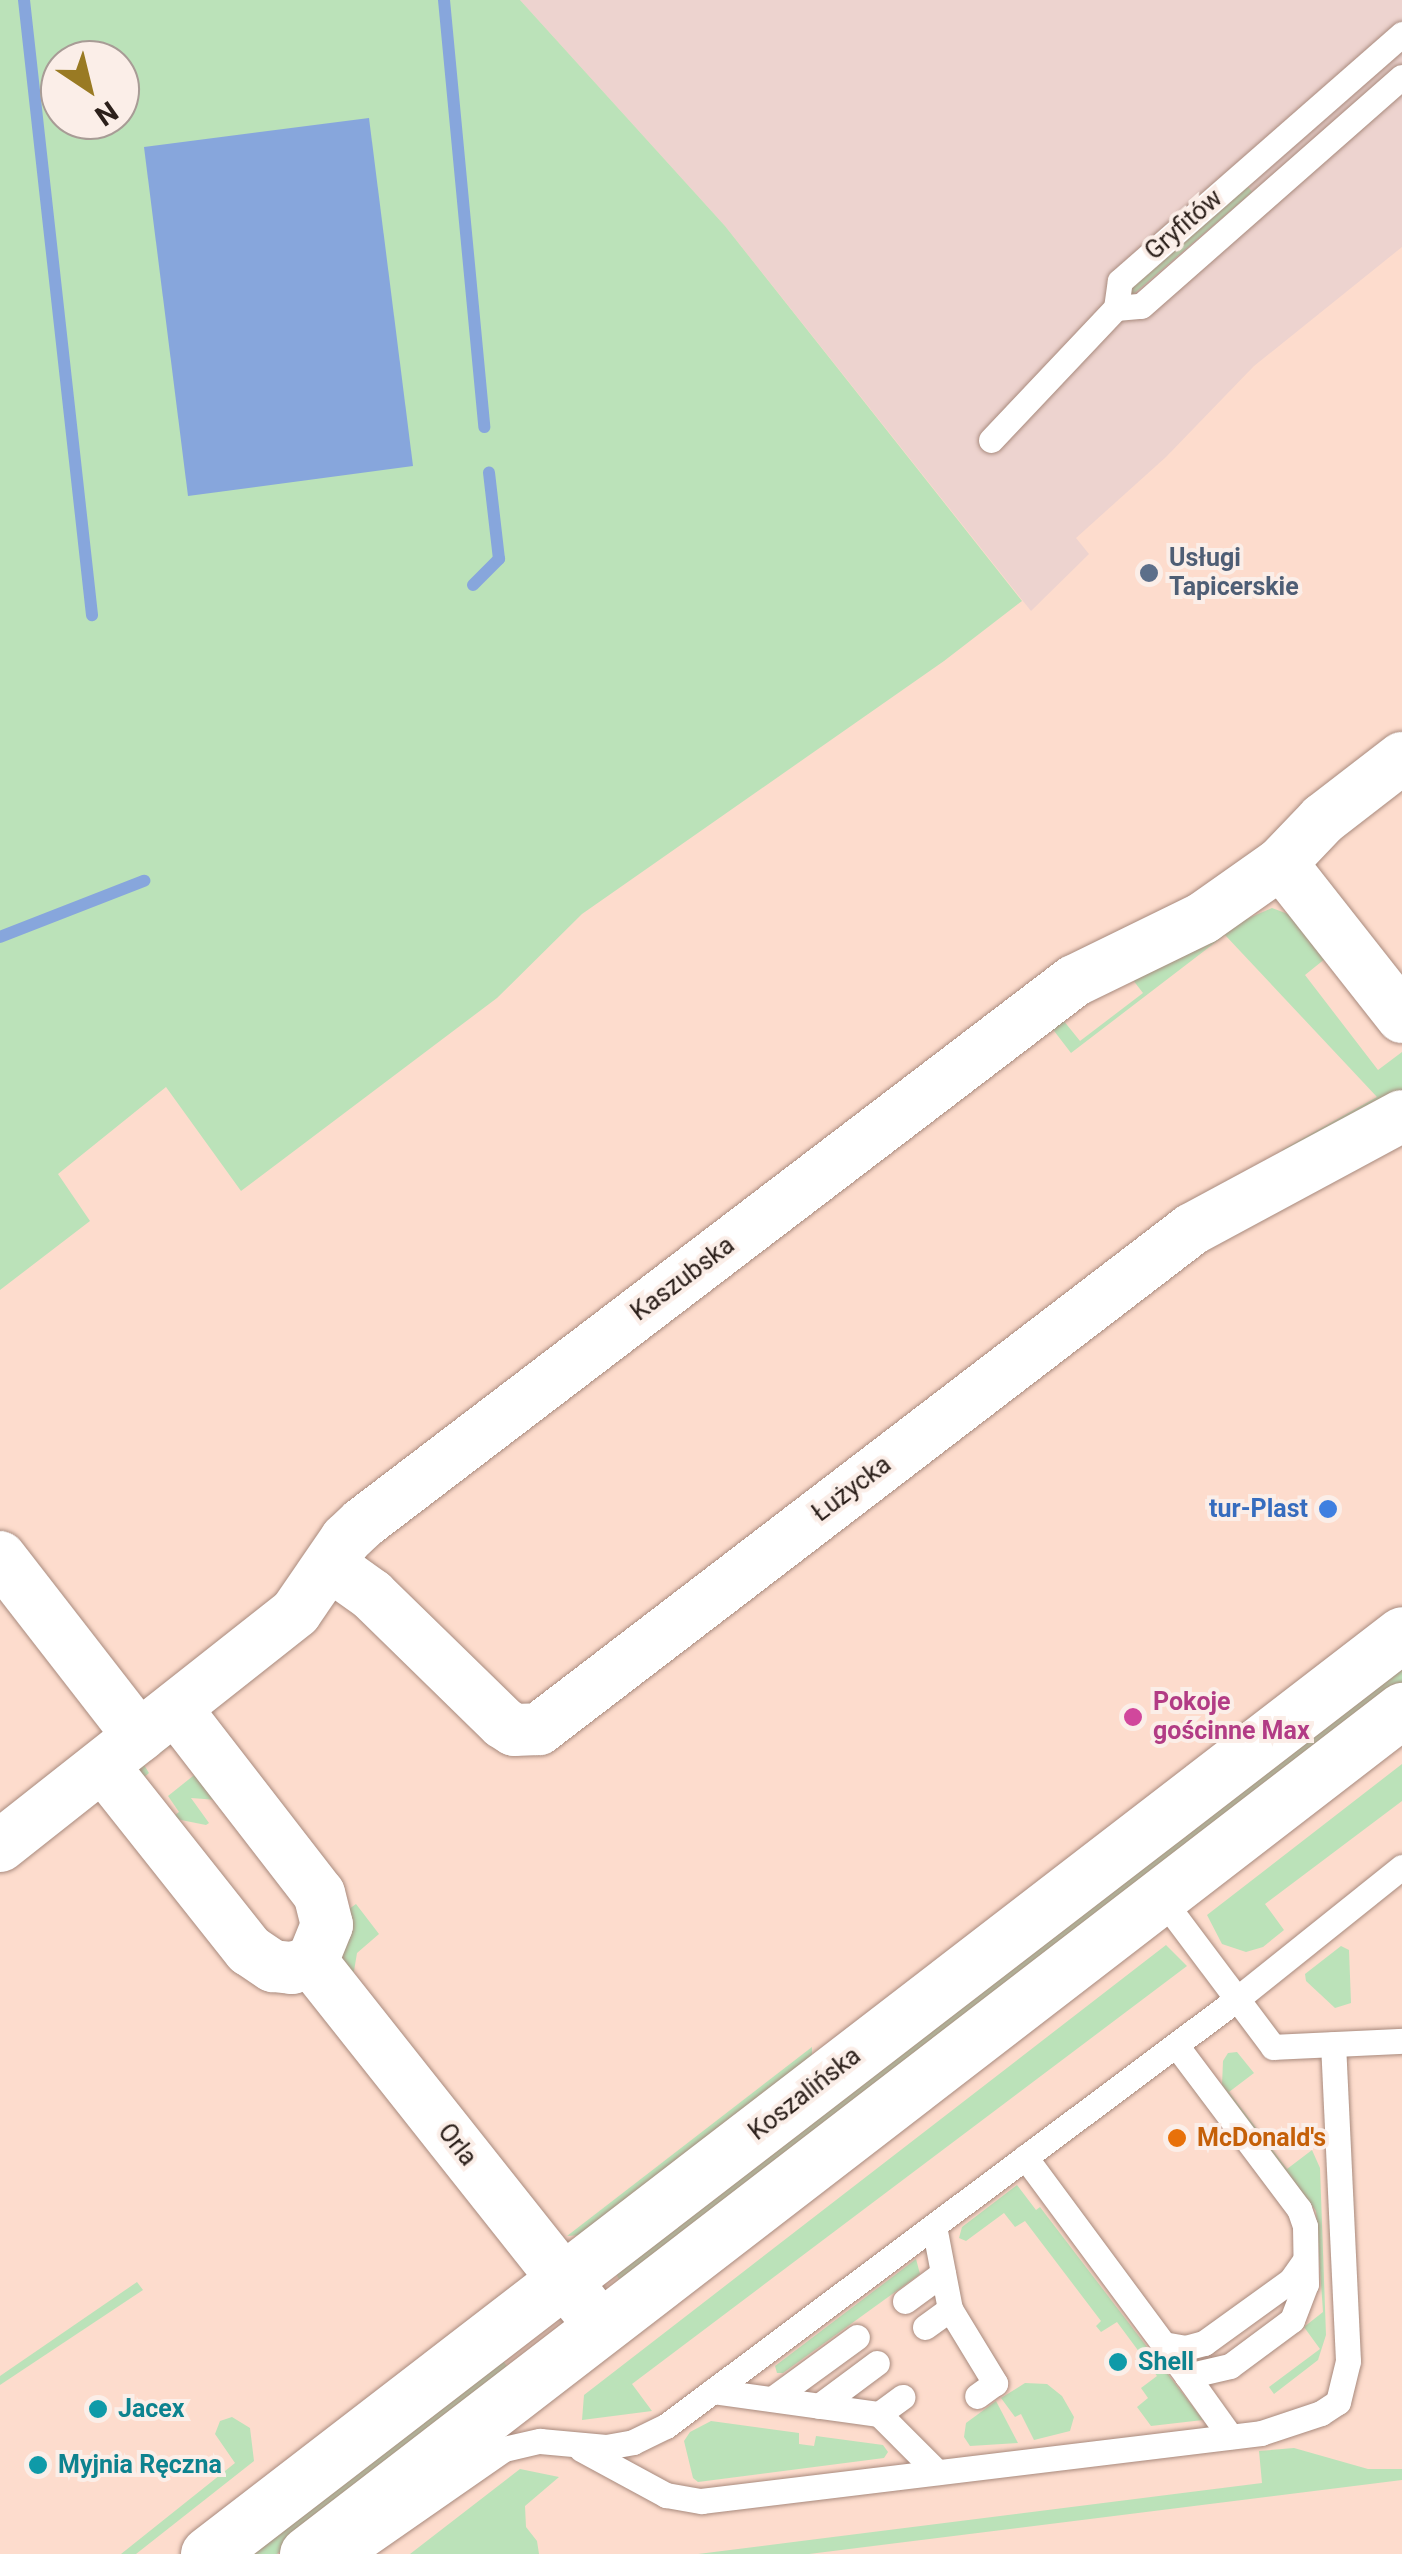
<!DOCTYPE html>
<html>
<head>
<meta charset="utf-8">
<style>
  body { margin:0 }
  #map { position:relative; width:1402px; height:2554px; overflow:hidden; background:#fddccd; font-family:Roboto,sans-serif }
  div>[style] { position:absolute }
  .industrial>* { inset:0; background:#edd3cf }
  .green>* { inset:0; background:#bbe2b9 }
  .water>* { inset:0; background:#87a6dc }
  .stream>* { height:12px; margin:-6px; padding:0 6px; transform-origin:6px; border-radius:6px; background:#87a6dc }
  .roads { filter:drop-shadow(0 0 2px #a88a7d) drop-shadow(0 0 2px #a88a7d) }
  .lane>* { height:25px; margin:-12.5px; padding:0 12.5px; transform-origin:12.5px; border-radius:12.5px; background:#fff }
  .street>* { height:52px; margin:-26px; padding:0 26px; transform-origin:26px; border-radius:26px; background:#fff }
  .secondary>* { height:55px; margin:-27.5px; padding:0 27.5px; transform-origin:27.5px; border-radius:27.5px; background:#fff }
  .dots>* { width:28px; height:28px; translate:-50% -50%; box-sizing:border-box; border:5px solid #fbeee8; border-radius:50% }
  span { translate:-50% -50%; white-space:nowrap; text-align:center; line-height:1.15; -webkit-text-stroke:8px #fbeee8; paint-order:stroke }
  .street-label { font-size:25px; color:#2c201b }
  .service-label { font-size:25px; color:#4e5e75; font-weight:700 }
  .left { translate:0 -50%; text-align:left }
  .shop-label { font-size:25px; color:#366cbe; font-weight:700 }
  .right { translate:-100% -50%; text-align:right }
  .hotel-label { font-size:25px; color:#b23c85; font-weight:700 }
  .food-label { font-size:25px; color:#c56008; font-weight:700 }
  .culture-label { font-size:25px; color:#0d838f; font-weight:700 }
  .north { position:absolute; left:40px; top:40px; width:100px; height:100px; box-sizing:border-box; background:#fbeee8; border:2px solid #a89c96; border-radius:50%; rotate:145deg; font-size:28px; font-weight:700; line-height:40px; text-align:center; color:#2c201b }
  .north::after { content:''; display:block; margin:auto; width:35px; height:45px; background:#997a23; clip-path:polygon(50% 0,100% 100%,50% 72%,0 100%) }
</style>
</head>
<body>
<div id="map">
  <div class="industrial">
    <div style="clip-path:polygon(520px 0,1402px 0,1402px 247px,1254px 366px,1166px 457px,1076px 538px,1089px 554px,1031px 611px,725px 226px)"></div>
  </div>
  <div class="green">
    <div style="clip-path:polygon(evenodd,0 0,520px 0,725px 226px,1022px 601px,944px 661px,582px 914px,497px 998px,241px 1191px,166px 1087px,58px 1174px,90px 1221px,0 1290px,0 0,60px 60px,120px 60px,120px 120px,60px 120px,60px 60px)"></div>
    <div style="clip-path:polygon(1247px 185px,1252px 192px,1130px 297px,1128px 290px)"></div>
    <div style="clip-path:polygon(1272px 908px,1296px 917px,1331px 954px,1305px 975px,1378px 1070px,1402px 1052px,1402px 1092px,1287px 1158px,1282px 1150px,1377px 1097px,1225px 935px,1071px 1053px,1048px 1023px,1059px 1015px,1080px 1041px,1143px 993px,1126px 971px)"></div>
    <div style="clip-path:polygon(1402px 1662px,1402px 1685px,623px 2281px,618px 2278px,616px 2272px)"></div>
    <div style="clip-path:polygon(172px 1735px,179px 1737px,231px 1801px,191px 1798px,209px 1823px,206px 1825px,171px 1818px,179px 1812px,168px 1796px,198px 1772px,175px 1742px,144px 1765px,149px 1773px,137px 1783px,142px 1752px,162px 1736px)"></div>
    <div style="clip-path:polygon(1402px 1764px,1402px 1801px,1265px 1904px,1284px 1930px,1263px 1947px,1246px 1952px,1222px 1944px,1207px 1915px)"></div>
    <div style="clip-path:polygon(356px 1904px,379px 1934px,357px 1953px,353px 1977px,342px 1969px,342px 1914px)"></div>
    <div style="clip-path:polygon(1166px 1945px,1187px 1966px,632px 2384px,652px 2411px,582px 2420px,584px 2395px)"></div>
    <div style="clip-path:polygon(1341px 1946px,1349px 1950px,1351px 2003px,1335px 2008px,1306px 1981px,1305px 1974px)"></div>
    <div style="clip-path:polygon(812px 2047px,812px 2060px,582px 2235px,567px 2236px)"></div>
    <div style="clip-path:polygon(1237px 2052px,1254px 2073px,1229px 2092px,1287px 2169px,1312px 2150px,1320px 2168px,1326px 2335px,1318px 2360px,1274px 2394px,1269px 2387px,1320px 2349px,1304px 2327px,1323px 2312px,1316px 2211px,1222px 2085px,1223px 2061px,1228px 2053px)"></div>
    <div style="clip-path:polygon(1017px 2185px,1036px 2210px,1040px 2207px,1203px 2420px,1151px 2426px,1137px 2407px,1148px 2398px,1141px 2388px,1157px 2376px,1117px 2322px,1101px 2332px,1096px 2326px,1101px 2321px,1025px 2221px,1015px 2227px,1004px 2213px,966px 2241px,959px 2238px,962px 2227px)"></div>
    <div style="clip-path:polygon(916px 2259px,920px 2274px,783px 2373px,777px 2373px,775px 2366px)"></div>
    <div style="clip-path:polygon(137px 2282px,143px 2290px,0 2385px,0 2376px)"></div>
    <div style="clip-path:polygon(499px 2356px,511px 2371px,277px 2554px,246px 2554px)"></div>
    <div style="clip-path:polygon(1025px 2383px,1047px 2384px,1062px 2396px,1074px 2417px,1070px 2431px,1034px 2440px,1021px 2414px,1015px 2417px,1001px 2398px)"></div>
    <div style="clip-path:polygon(996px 2401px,1018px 2443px,970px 2446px,964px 2437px,966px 2423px)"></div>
    <div style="clip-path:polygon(232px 2417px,250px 2428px,254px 2461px,136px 2554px,121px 2554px,235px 2463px,215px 2434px,220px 2421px)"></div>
    <div style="clip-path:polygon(711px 2421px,799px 2433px,799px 2444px,814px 2446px,816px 2436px,883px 2445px,888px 2452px,884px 2458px,698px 2482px,693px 2478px,684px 2441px,690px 2432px)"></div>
    <div style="clip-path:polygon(1294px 2448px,1368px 2469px,1402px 2469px,1402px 2480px,809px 2554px,698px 2554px,1262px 2483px,1259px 2451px)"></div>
    <div style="clip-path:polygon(520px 2469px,559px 2477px,525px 2506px,526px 2527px,537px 2541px,539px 2554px,410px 2554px)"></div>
  </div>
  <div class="water">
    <div style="clip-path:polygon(369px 118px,413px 466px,188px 496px,144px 147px)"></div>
  </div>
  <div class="stream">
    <div style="left:24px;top:0;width:619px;rotate:83.69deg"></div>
    <div style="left:444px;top:0;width:429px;rotate:84.6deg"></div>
    <div style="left:473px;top:585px;width:37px;rotate:-45deg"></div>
    <div style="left:499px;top:559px;width:87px;rotate:-96.6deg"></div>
    <div style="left:0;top:937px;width:155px;rotate:-21.3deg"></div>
  </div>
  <div class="roads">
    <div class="lane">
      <div style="left:1116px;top:308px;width:25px;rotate:-5deg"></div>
      <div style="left:1141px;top:306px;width:347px;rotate:-41.3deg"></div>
      <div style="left:991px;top:440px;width:182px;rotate:-46.6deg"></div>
      <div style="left:1116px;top:308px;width:27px;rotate:-82deg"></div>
      <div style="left:1120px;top:281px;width:375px;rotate:-41.2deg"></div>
      <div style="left:1159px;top:1895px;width:190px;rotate:53.1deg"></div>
      <div style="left:1273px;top:2047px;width:129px;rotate:-2.7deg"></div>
      <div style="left:1025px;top:2157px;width:272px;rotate:53.5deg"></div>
      <div style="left:1187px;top:2376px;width:44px;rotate:-13.1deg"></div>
      <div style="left:1230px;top:2366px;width:77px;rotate:-36.6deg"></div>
      <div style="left:1292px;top:2320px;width:39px;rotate:-69deg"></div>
      <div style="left:1306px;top:2284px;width:58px;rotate:-91deg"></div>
      <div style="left:1305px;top:2226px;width:18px;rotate:-109deg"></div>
      <div style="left:1299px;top:2209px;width:205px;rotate:-126.9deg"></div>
      <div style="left:934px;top:2226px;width:85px;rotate:79.1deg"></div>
      <div style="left:950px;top:2309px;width:87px;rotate:58.7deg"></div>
      <div style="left:995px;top:2383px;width:22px;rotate:144deg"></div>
      <div style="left:905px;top:2301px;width:47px;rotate:-36.4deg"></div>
      <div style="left:925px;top:2327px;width:31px;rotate:-36deg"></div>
      <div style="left:1163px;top:2344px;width:22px;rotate:10deg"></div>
      <div style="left:1185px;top:2348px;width:20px;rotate:-15deg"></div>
      <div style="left:1204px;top:2343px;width:107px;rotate:-35.9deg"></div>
      <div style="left:1291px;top:2280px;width:24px;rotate:-55deg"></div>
      <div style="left:1187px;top:2376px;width:74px;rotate:54.4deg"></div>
      <div style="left:713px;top:2391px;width:168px;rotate:7.9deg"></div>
      <div style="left:879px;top:2414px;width:82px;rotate:45deg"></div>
      <div style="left:772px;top:2399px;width:105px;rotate:-36.1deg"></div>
      <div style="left:819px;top:2406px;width:72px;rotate:-36.6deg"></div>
      <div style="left:879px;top:2414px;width:29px;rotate:-36deg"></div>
      <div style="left:581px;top:2449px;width:97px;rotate:28.4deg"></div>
      <div style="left:666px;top:2495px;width:36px;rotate:10deg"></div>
      <div style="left:701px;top:2501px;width:564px;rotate:-6.92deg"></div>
      <div style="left:1261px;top:2433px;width:63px;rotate:-18.4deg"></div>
      <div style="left:1321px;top:2413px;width:20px;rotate:-33deg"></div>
      <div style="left:1338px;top:2402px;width:42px;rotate:-76.3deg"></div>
      <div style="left:1348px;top:2361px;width:317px;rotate:-92.7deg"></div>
      <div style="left:353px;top:2554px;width:184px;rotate:-34.8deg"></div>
      <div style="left:504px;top:2449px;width:37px;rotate:-13deg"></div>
      <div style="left:540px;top:2441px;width:66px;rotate:5.2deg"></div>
      <div style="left:606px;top:2447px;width:27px;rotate:-10deg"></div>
      <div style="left:633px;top:2442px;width:37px;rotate:-26deg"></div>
      <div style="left:666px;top:2426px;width:713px;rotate:-36.79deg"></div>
      <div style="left:1237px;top:1999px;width:211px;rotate:-38.7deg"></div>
    </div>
    <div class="street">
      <div style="left:1281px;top:863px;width:196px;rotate:51.8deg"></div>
      <div style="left:0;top:1557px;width:227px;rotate:52.2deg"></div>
      <div style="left:330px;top:1565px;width:52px;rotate:35.5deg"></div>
      <div style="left:372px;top:1595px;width:183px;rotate:44.3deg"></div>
      <div style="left:503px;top:1723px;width:13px;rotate:32deg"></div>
      <div style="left:514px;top:1730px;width:25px;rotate:-2deg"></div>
      <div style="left:539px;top:1729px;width:822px;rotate:-37.44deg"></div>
      <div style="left:1192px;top:1229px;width:238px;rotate:-28.3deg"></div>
      <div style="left:103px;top:1766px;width:235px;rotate:51.6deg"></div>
      <div style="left:249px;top:1950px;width:29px;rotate:34deg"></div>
      <div style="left:273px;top:1966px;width:19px;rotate:6deg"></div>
      <div style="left:292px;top:1968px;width:21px;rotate:-17deg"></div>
      <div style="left:312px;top:1962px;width:40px;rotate:-68deg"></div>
      <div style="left:327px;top:1925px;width:32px;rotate:-104deg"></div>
      <div style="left:319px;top:1894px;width:235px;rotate:-127.7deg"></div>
      <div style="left:0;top:1846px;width:377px;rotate:-38.3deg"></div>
      <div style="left:296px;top:1612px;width:88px;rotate:-55.6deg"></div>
      <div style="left:346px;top:1539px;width:23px;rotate:-43deg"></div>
      <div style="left:363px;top:1523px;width:894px;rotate:-37.32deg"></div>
      <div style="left:1074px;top:981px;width:144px;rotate:-26deg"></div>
      <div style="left:1203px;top:918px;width:95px;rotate:-35.2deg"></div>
      <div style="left:1281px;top:863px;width:61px;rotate:-46.3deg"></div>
      <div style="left:1323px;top:819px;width:100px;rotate:-37.7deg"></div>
      <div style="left:312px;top:1962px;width:467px;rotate:51.6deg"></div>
    </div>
    <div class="secondary">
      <div style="left:208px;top:2554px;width:1507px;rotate:-37.61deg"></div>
      <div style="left:307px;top:2554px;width:1383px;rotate:-37.62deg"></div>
    </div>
  </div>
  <div class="dots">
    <div style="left:1149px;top:573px;background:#5c6f8a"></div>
    <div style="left:1328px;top:1509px;background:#3f7fe0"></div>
    <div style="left:1133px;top:1717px;background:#d1479c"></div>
    <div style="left:1177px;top:2138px;background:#e8710a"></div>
    <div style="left:1118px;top:2362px;background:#0f9aa8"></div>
    <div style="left:98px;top:2409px;background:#0f9aa8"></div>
    <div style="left:38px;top:2465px;background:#0f9aa8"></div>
  </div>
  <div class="street-label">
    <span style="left:1184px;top:225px;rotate:-41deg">Gryfitów</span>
    <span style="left:683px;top:1279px;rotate:-37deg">Kaszubska</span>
    <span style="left:852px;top:1489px;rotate:-37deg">Łużycka</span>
    <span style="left:805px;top:2094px;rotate:-38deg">Koszalińska</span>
    <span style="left:457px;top:2145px;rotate:52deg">Orla</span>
  </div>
  <div class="service-label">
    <span class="left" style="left:1169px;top:573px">Usługi<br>Tapicerskie</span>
  </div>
  <div class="shop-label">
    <span class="right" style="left:1308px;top:1509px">tur-Plast</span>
  </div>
  <div class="hotel-label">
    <span class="left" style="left:1153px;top:1717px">Pokoje<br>gościnne Max</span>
  </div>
  <div class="food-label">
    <span class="left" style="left:1197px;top:2138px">McDonald's</span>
  </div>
  <div class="culture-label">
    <span class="left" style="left:1138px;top:2362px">Shell</span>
    <span class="left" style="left:118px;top:2409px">Jacex</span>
    <span class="left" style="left:58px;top:2465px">Myjnia Ręczna</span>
  </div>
  <div class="north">N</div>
</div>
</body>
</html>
